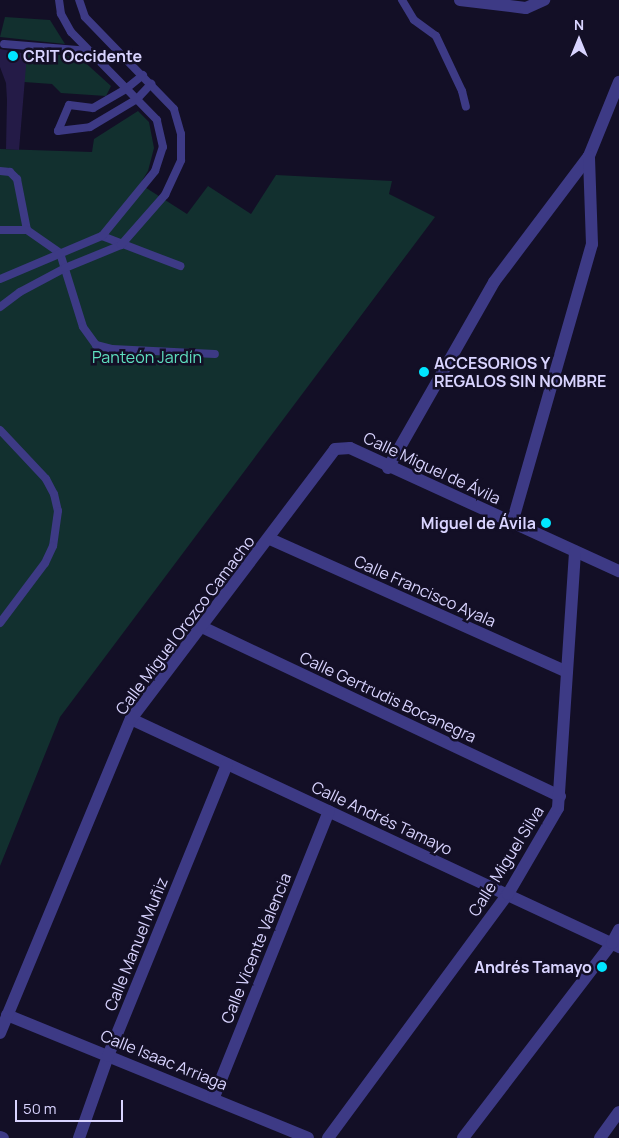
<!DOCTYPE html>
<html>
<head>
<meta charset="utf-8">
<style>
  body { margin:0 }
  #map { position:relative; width:619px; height:1138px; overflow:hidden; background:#130f26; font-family:Manrope,sans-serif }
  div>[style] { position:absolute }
  .green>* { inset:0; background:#12302f }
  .building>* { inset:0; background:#241b47 }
  .lane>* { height:8px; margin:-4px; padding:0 4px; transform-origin:4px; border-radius:4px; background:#3d3a85 }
  .street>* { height:12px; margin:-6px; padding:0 6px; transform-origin:6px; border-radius:6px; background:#3d3a85 }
  .dots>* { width:14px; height:14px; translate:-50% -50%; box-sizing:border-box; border:2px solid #130f26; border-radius:50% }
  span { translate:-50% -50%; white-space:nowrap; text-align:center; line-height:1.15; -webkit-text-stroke:5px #130f26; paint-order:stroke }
  .poi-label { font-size:16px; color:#d9d4ff; font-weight:700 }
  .left { translate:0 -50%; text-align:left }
  .right { translate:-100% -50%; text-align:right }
  .park-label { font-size:16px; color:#5fe0c0 }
  .street-label { font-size:16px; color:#d9d4ff }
  .north { position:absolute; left:554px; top:15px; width:50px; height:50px; -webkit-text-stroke:4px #130f26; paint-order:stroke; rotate:0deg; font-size:14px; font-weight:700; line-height:20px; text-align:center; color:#d9d4ff }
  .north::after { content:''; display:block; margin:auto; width:18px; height:22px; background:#d9d4ff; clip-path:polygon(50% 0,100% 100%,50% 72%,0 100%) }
  .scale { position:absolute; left:15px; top:1100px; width:108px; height:22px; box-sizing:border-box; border:2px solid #d9d4ff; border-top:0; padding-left:6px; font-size:15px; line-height:18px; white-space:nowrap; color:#d9d4ff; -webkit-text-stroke:4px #130f26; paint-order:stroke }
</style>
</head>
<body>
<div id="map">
  <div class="green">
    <div style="clip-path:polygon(5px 17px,50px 20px,65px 44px,0 37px)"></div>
    <div style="clip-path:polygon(22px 51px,79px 57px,111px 86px,106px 96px,61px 93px,52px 84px,24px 82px)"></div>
    <div style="clip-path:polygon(138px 111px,149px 122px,154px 148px,148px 171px,140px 184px,187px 214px,208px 186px,251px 214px,276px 175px,392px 181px,389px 194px,435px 217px,60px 717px,0 866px,0 149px,92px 152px,94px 139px)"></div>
  </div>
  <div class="building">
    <div style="clip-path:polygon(0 49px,27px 54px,19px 150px,6px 149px,7px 100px,6px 83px,0 67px)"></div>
  </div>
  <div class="lane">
    <div style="left:402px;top:0;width:23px;rotate:59deg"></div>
    <div style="left:414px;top:20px;width:27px;rotate:36deg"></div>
    <div style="left:436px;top:36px;width:61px;rotate:64.7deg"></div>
    <div style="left:462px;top:91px;width:16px;rotate:76deg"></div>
    <div style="left:4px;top:44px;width:86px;rotate:4.7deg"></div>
    <div style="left:143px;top:75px;width:22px;rotate:141deg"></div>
    <div style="left:126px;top:89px;width:38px;rotate:150deg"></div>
    <div style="left:93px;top:108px;width:24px;rotate:-173deg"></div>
    <div style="left:69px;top:105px;width:28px;rotate:113deg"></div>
    <div style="left:58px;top:131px;width:32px;rotate:-7deg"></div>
    <div style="left:90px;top:127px;width:55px;rotate:-30.8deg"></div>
    <div style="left:137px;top:99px;width:21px;rotate:-47deg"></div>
    <div style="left:0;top:171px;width:10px;rotate:6deg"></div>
    <div style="left:10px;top:172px;width:10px;rotate:45deg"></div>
    <div style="left:17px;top:179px;width:52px;rotate:78.9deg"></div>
    <div style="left:27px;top:230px;width:40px;rotate:34.9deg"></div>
    <div style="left:60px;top:253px;width:77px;rotate:72.7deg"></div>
    <div style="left:83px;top:327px;width:22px;rotate:54deg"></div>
    <div style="left:96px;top:345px;width:16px;rotate:14deg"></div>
    <div style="left:112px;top:349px;width:103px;rotate:2.8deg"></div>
    <div style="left:0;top:230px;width:27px"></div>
    <div style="left:102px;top:236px;width:84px;rotate:21deg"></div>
    <div style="left:0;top:279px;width:111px;rotate:-22.9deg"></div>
    <div style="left:102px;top:236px;width:84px;rotate:-50.8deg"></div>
    <div style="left:155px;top:171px;width:25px;rotate:-72deg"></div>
    <div style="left:163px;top:147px;width:28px;rotate:-103deg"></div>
    <div style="left:157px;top:120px;width:123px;rotate:-134.3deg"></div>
    <div style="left:71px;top:32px;width:21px;rotate:-119deg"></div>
    <div style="left:61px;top:14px;width:14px;rotate:-98deg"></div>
    <div style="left:0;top:307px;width:25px;rotate:-37deg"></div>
    <div style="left:20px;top:292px;width:51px;rotate:-28.1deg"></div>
    <div style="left:65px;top:268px;width:61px;rotate:-22.3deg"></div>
    <div style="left:121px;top:245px;width:67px;rotate:-48.7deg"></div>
    <div style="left:165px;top:195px;width:38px;rotate:-65deg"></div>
    <div style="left:181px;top:160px;width:26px;rotate:-90deg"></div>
    <div style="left:181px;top:134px;width:26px;rotate:-106deg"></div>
    <div style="left:174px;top:109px;width:128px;rotate:-134.1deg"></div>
    <div style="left:85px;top:17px;width:18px;rotate:-109deg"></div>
    <div style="left:0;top:430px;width:67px;rotate:46.8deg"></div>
    <div style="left:46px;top:479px;width:17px;rotate:62deg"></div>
    <div style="left:54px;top:494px;width:17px;rotate:77deg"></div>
    <div style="left:58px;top:511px;width:35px;rotate:98deg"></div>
    <div style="left:53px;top:546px;width:19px;rotate:115deg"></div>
    <div style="left:45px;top:563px;width:75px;rotate:126.9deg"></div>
  </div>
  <div class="street">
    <div style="left:460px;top:0;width:66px;rotate:6.9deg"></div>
    <div style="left:526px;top:8px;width:20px;rotate:-24deg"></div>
    <div style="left:388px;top:468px;width:214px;rotate:-60.3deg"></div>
    <div style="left:494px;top:282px;width:158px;rotate:-53deg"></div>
    <div style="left:589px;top:156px;width:80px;rotate:-67.9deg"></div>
    <div style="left:512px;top:523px;width:290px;rotate:-74deg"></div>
    <div style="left:592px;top:244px;width:88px;rotate:-92deg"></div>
    <div style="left:270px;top:539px;width:325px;rotate:24.1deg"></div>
    <div style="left:202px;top:627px;width:396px;rotate:25.3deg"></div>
    <div style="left:131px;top:719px;width:539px;rotate:25.04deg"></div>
    <div style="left:7px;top:1015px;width:325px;rotate:22.2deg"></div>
    <div style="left:0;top:1033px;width:340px;rotate:-67.4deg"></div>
    <div style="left:131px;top:719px;width:338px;rotate:-52.9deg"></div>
    <div style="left:335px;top:449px;width:15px;rotate:-4deg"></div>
    <div style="left:350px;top:448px;width:296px;rotate:24.6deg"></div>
    <div style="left:214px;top:1097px;width:308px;rotate:-68.1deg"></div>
    <div style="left:0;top:1137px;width:3px;rotate:18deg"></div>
    <div style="left:79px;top:1138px;width:87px;rotate:-70.5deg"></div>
    <div style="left:108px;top:1056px;width:315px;rotate:-67.8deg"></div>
    <div style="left:328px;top:1138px;width:303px;rotate:-53.6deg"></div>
    <div style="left:508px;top:894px;width:99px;rotate:-59.8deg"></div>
    <div style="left:558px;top:808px;width:257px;rotate:-86.2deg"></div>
    <div style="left:463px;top:1138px;width:245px;rotate:-52.6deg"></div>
    <div style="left:612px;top:943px;width:15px;rotate:-62deg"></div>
    <div style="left:600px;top:1138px;width:32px;rotate:-54deg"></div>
  </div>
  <div class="dots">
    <div style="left:13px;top:56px;background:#00e5ff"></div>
    <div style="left:424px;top:372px;background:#00e5ff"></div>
    <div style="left:546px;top:523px;background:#00e5ff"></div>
    <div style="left:602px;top:967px;background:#00e5ff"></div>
  </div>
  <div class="poi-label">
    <span class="left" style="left:23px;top:56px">CRIT Occidente</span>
    <span class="left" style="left:434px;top:372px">ACCESORIOS Y<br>REGALOS SIN NOMBRE</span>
    <span class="right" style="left:536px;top:523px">Miguel de Ávila</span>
    <span class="right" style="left:592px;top:967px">Andrés Tamayo</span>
  </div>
  <div class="park-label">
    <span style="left:147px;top:357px">Panteón Jardín</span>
  </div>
  <div class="street-label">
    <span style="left:432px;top:468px;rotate:25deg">Calle Miguel de Ávila</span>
    <span style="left:425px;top:591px;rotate:24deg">Calle Francisco Ayala</span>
    <span style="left:185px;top:625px;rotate:-53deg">Calle Miguel Orozco Camacho</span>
    <span style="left:388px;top:697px;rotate:25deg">Calle Gertrudis Bocanegra</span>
    <span style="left:382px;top:818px;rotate:25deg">Calle Andrés Tamayo</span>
    <span style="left:506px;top:861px;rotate:-58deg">Calle Miguel Silva</span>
    <span style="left:136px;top:944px;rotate:-68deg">Calle Manuel Muñiz</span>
    <span style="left:256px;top:948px;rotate:-68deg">Calle Vicente Valencia</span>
    <span style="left:164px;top:1060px;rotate:22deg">Calle Isaac Arriaga</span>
  </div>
  <div class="north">N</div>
  <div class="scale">50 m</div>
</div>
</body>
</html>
